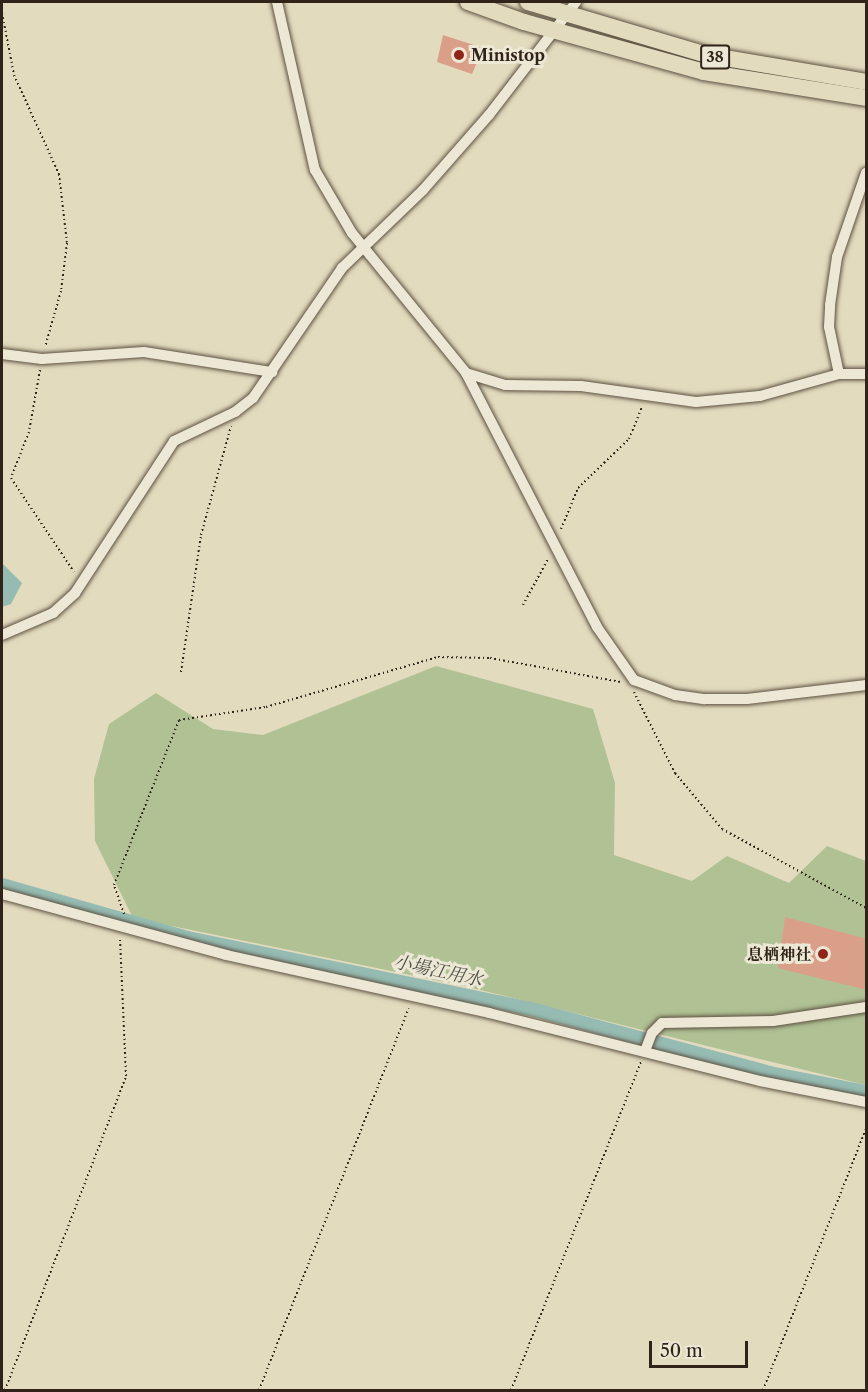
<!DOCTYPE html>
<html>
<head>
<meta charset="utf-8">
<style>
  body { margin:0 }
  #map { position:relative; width:868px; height:1392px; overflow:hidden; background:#e3dbbe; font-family:"Libre Caslon Text","Noto Serif JP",serif }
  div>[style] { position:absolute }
  .green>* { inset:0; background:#b0c194 }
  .water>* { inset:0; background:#95bbb2 }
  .canal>* { height:14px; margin:-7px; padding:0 7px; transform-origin:7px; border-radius:7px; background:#95bbb2 }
  .building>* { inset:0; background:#da9f89 }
  .path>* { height:2px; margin-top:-1px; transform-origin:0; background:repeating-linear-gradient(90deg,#302319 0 1.5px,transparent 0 4.5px) }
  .roads { filter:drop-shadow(0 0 2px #5d5142) drop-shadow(0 0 2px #5d5142) }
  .street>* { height:10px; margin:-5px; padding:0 5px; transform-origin:5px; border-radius:5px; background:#ede8d5 }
  .primary>* { height:16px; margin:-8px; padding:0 8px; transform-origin:8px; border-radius:8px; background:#e3dbbe }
  .dots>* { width:16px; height:16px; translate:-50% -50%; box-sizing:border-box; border:3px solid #ede8d5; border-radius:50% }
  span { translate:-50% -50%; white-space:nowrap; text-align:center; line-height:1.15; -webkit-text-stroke:6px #ede8d5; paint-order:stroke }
  .shield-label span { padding:2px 4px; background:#ede8d5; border:2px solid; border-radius:4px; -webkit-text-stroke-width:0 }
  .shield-label { font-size:15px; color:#302319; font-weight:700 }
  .poi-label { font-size:16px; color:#302319; font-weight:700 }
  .left { translate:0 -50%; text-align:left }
  .right { translate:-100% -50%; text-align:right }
  .water-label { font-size:18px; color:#4e5147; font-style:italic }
  .frame { position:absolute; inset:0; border:3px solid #302319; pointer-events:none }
  .scale { position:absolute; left:649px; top:1341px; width:99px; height:27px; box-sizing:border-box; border:3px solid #302319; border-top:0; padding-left:8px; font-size:18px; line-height:21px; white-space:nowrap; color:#302319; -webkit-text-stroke:4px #ede8d5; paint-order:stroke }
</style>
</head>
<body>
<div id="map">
  <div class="green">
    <div style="clip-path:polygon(436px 666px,593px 709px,615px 783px,614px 855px,692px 881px,727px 856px,789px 883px,827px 846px,866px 861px,866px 1085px,464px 986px,133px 918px,95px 841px,94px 779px,109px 724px,156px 693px,213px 729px,263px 735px)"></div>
  </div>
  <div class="water">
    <div style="clip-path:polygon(2px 563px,22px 583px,11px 604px,2px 607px)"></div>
  </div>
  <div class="canal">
    <div style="left:2px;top:885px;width:193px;rotate:15.9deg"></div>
    <div style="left:188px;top:938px;width:354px;rotate:11.7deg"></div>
    <div style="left:535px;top:1010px;width:243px;rotate:15deg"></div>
    <div style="left:770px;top:1073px;width:98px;rotate:11.2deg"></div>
  </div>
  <div class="building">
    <div style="clip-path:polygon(443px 35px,483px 48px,472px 74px,437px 62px)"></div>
    <div style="clip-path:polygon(785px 917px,867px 939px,867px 990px,778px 968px)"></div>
  </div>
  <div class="path">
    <div style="left:2px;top:13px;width:63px;rotate:79deg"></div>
    <div style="left:14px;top:75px;width:109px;rotate:65.6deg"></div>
    <div style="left:59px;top:174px;width:69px;rotate:83.4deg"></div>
    <div style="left:67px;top:243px;width:48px;rotate:97.1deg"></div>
    <div style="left:61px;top:291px;width:58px;rotate:105.9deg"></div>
    <div style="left:40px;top:370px;width:63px;rotate:100.1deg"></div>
    <div style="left:29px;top:432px;width:49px;rotate:111.4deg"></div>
    <div style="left:11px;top:478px;width:113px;rotate:56.2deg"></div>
    <div style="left:561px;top:529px;width:44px;rotate:-67.5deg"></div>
    <div style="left:578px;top:488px;width:71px;rotate:-43.9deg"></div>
    <div style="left:629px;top:439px;width:35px;rotate:-68deg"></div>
    <div style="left:523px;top:605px;width:52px;rotate:-61.5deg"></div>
    <div style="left:181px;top:672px;width:138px;rotate:-81.7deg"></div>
    <div style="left:201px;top:535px;width:113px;rotate:-74.6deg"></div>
    <div style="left:634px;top:692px;width:91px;rotate:63.2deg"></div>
    <div style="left:675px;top:773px;width:73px;rotate:50deg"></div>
    <div style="left:722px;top:829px;width:164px;rotate:28.7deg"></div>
    <div style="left:124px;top:914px;width:31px;rotate:-109deg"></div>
    <div style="left:114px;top:885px;width:177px;rotate:-68.5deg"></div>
    <div style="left:179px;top:720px;width:88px;rotate:-8.5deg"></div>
    <div style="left:266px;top:707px;width:179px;rotate:-16.2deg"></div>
    <div style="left:438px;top:657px;width:52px;rotate:1.1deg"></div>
    <div style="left:490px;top:658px;width:133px;rotate:10.4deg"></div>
    <div style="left:5px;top:1390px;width:337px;rotate:-68.9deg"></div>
    <div style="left:126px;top:1076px;width:139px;rotate:-92.5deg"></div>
    <div style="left:259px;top:1390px;width:410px;rotate:-68.6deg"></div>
    <div style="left:511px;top:1390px;width:353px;rotate:-68.4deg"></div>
    <div style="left:763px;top:1390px;width:281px;rotate:-68.5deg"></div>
  </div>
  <div class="roads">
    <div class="street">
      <div style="left:277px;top:2px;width:172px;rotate:77.3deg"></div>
      <div style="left:315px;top:170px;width:73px;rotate:59.6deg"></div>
      <div style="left:352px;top:233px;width:181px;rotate:50.8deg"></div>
      <div style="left:466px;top:373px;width:286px;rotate:62.7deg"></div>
      <div style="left:597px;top:627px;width:65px;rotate:55.1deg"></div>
      <div style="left:634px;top:680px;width:44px;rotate:20.1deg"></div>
      <div style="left:675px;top:695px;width:30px;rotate:8deg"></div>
      <div style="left:705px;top:699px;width:42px"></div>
      <div style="left:747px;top:699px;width:120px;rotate:-6.7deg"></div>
      <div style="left:2px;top:354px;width:40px;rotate:7.1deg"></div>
      <div style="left:42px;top:359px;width:102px;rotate:-3.9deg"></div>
      <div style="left:144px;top:352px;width:130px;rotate:8.9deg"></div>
      <div style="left:466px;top:373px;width:41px;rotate:17.1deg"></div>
      <div style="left:505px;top:385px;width:76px;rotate:0.8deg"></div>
      <div style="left:581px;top:386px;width:116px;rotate:7.9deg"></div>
      <div style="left:696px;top:402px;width:64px;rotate:-5.4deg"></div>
      <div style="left:760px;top:396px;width:82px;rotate:-15.6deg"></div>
      <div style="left:839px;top:374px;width:27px"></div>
      <div style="left:839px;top:374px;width:48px;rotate:-102deg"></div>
      <div style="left:829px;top:327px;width:22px;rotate:-87deg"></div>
      <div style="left:830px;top:305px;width:49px;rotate:-81.7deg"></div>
      <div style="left:837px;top:257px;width:89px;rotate:-71deg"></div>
      <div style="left:2px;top:635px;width:56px;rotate:-23.3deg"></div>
      <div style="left:53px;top:613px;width:30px;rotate:-42deg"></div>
      <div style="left:75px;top:593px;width:181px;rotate:-56.9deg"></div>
      <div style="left:174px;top:441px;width:68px;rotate:-25.4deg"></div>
      <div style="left:235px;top:412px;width:23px;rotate:-38deg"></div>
      <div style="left:253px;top:398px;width:158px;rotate:-55.6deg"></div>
      <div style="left:342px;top:268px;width:112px;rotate:-43.9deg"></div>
      <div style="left:423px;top:190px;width:100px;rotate:-48.7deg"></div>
      <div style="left:489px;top:115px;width:143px;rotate:-52.4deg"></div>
      <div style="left:2px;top:894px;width:232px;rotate:15.2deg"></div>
      <div style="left:226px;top:955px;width:269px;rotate:12.4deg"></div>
      <div style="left:489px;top:1013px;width:279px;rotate:14.1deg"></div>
      <div style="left:760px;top:1081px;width:108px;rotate:11.2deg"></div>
      <div style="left:645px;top:1051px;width:19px;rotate:-69deg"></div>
      <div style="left:652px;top:1033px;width:14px;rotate:-45deg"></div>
      <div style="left:662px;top:1023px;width:111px;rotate:-1deg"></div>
      <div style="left:773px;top:1021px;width:94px;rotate:-8.6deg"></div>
    </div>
    <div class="primary">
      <div style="left:468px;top:2px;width:59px;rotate:19.7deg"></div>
      <div style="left:524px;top:22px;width:187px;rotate:15.5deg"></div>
      <div style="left:704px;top:72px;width:164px;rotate:9.1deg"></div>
      <div style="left:528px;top:2px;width:187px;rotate:16.5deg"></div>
      <div style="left:707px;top:55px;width:161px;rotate:9.6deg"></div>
    </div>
  </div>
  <div class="dots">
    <div style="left:459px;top:55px;background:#8f2418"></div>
    <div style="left:823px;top:954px;background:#8f2418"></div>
  </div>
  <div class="shield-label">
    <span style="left:715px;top:57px">38</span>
  </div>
  <div class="poi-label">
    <span class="left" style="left:471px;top:55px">Ministop</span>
    <span class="right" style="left:811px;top:954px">息栖神社</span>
  </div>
  <div class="water-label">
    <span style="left:438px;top:971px;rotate:12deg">小場江用水</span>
  </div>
  <div class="frame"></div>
  <div class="scale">50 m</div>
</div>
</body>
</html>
